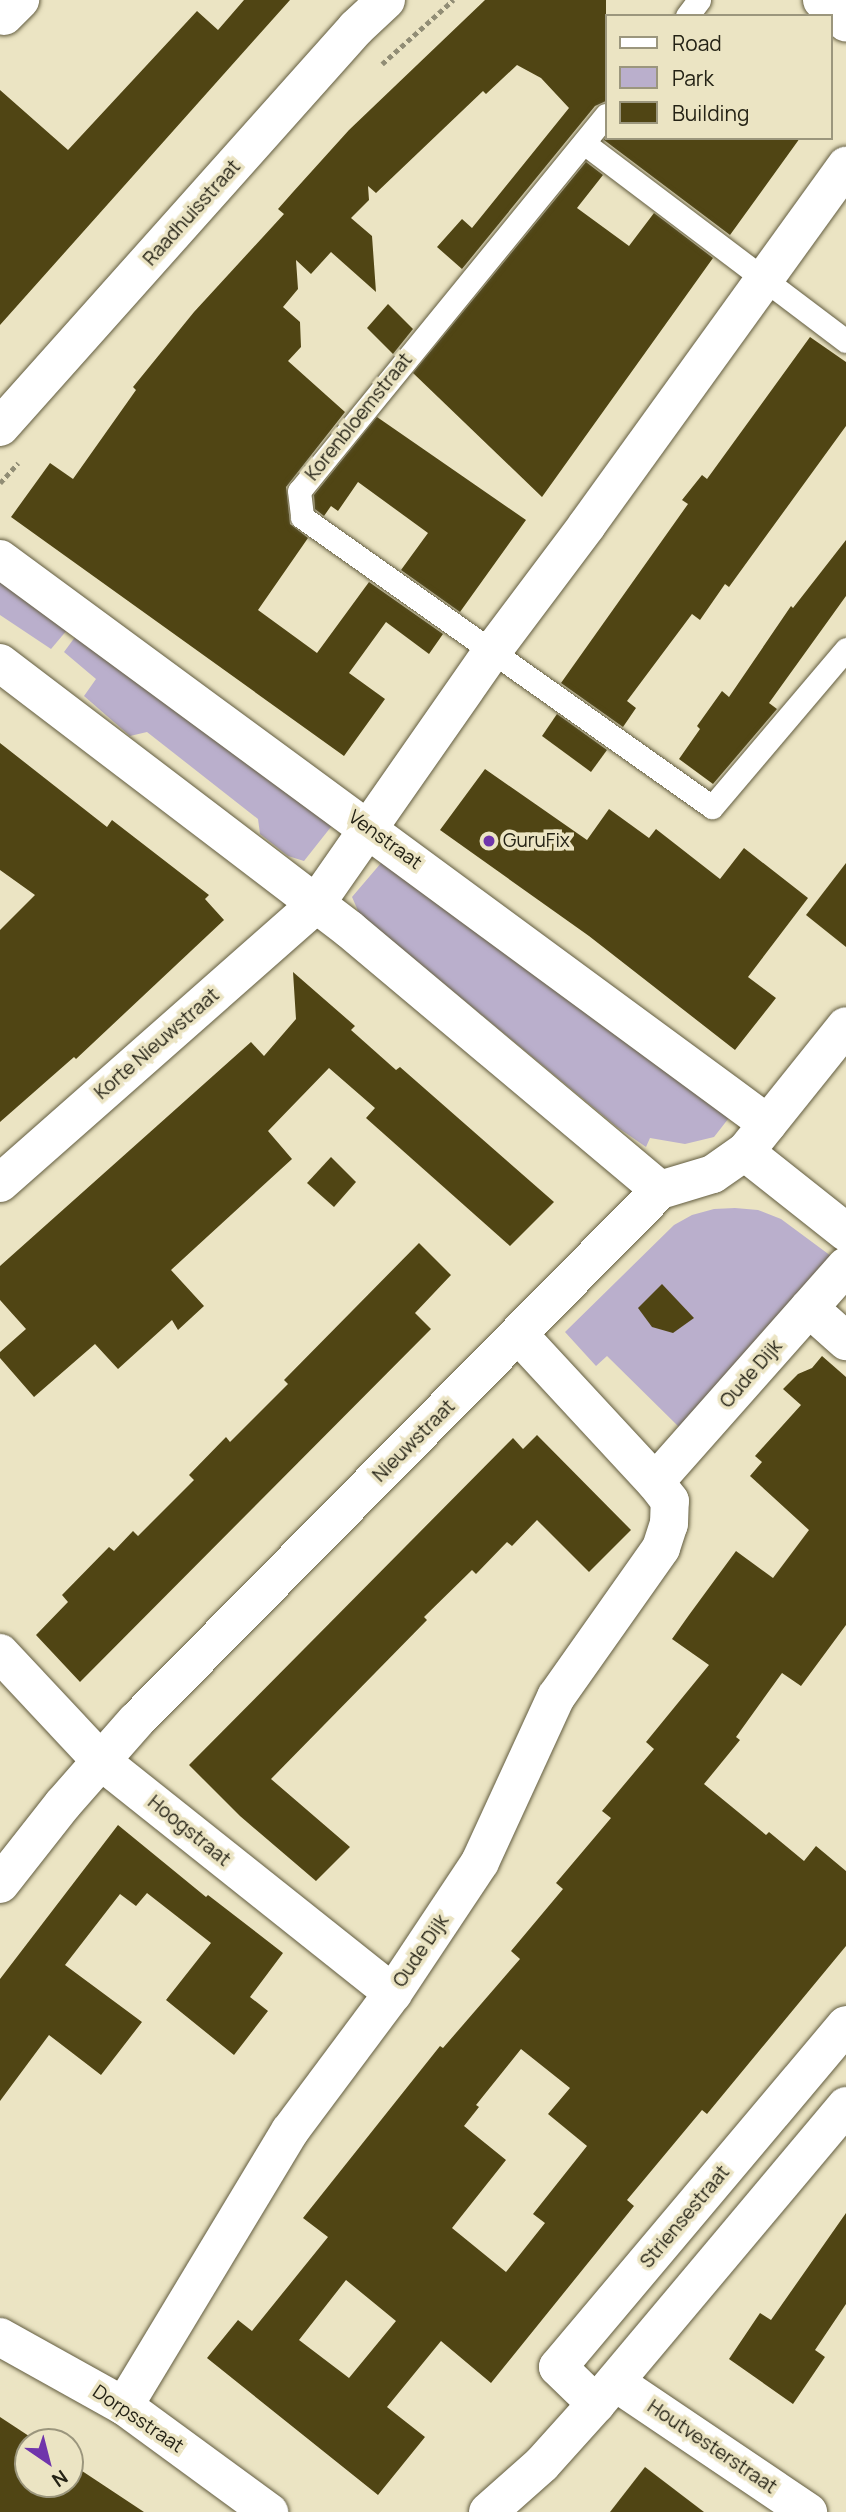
<!DOCTYPE html>
<html>
<head>
<meta charset="utf-8">
<style>
  body { margin:0 }
  #map { position:relative; width:846px; height:2512px; overflow:hidden; background:#ebe4c3; font-family:Manrope,sans-serif }
  div>[style] { position:absolute }
  .green>* { inset:0; background:#baafcc }
  .building>* { inset:0; background:#504514 }
  .path>* { height:4.5px; margin-top:-2.25px; transform-origin:0; background:repeating-linear-gradient(90deg,#918d75 0 5px,transparent 0 8.5px) }
  .roads { filter:drop-shadow(0 0 2px #625c3f) drop-shadow(0 0 2px #625c3f) }
  .service>* { height:23px; margin:-11.5px; padding:0 11.5px; transform-origin:11.5px; border-radius:11.5px; background:#fff }
  .minor>* { height:38px; margin:-19px; padding:0 19px; transform-origin:19px; border-radius:19px; background:#fff }
  .tertiary>* { height:38px; margin:-19px; padding:0 19px; transform-origin:19px; border-radius:19px; background:#fff }
  .dots>* { width:19px; height:19px; translate:-50% -50%; box-sizing:border-box; border:4px solid #ebe4c3; border-radius:50% }
  span { translate:-50% -50%; white-space:nowrap; text-align:center; line-height:1.15; -webkit-text-stroke:7px #ebe4c3; paint-order:stroke }
  .street-label { font-size:19px; color:#242215 }
  .poi-label { font-size:19px; color:#242215 }
  .left { translate:0 -50%; text-align:left }
  .legend { position:absolute; left:605px; top:14px; width:228px; height:126px; box-sizing:border-box; background:#ebe4c3; border:2px solid #9b967d; margin:0; padding:9px 12px; list-style:none; font-size:21px; color:#242215 }
  .legend li { display:flex; align-items:center; gap:14px; height:35px }
  .legend b { width:35px; border:2px solid #9b967d }
  .north { position:absolute; left:14px; top:2428px; width:70px; height:70px; box-sizing:border-box; background:#ebe4c3; border:2px solid #9b967d; border-radius:50%; rotate:145deg; font-size:19px; font-weight:700; line-height:28px; text-align:center; color:#242215 }
  .north::after { content:''; display:block; margin:auto; width:24px; height:32px; background:#7035ab; clip-path:polygon(50% 0,100% 100%,50% 72%,0 100%) }
</style>
</head>
<body>
<div id="map">
  <div class="green">
    <div style="clip-path:polygon(0 571px,73px 623px,51px 649px,0 615px)"></div>
    <div style="clip-path:polygon(81px 629px,338px 818px,304px 861px,288px 856px,260px 834px,258px 819px,147px 732px,130px 736px,84px 696px,96px 679px,64px 652px)"></div>
    <div style="clip-path:polygon(387px 856px,732px 1114px,714px 1137px,685px 1144px,650px 1138px,646px 1147px,617px 1127px,359px 913px,352px 897px)"></div>
    <div style="clip-path:polygon(735px 1208px,758px 1210px,781px 1219px,831px 1256px,680px 1428px,607px 1356px,596px 1366px,565px 1332px,674px 1225px,692px 1215px,714px 1209px)"></div>
  </div>
  <div class="building">
    <div style="clip-path:polygon(244px 0,290px 0,0 325px,0 90px,68px 150px,197px 11px,218px 30px)"></div>
    <div style="clip-path:polygon(485px 0,606px 0,606px 101px,595px 106px,462px 269px,437px 247px,462px 219px,472px 228px,569px 108px,541px 78px,517px 65px,486px 94px,483px 91px,376px 193px,368px 186px,369px 200px,351px 218px,372px 236px,376px 292px,331px 252px,311px 274px,296px 260px,298px 289px,283px 307px,300px 322px,301px 347px,288px 361px,345px 412px,286px 487px,290px 524px,308px 538px,258px 610px,317px 653px,369px 582px,443px 634px,429px 654px,386px 622px,349px 673px,385px 699px,344px 756px,11px 517px,50px 463px,73px 479px,136px 390px,133px 387px,194px 312px,284px 214px,278px 209px,293px 192px,349px 130px)"></div>
    <div style="clip-path:polygon(606px 137px,606px 138px,800px 138px,730px 235px,604px 140px)"></div>
    <div style="clip-path:polygon(586px 162px,603px 175px,577px 208px,629px 246px,654px 213px,713px 258px,542px 497px,413px 373px)"></div>
    <div style="clip-path:polygon(388px 304px,413px 329px,393px 354px,367px 328px)"></div>
    <div style="clip-path:polygon(810px 337px,846px 362px,846px 426px,729px 587px,725px 584px,700px 620px,692px 614px,627px 701px,636px 708px,623px 727px,561px 683px,688px 504px,682px 500px,702px 475px,707px 479px)"></div>
    <div style="clip-path:polygon(377px 417px,526px 520px,460px 612px,401px 570px,428px 533px,358px 482px,338px 511px,331px 506px,324px 516px,315px 509px,314px 495px)"></div>
    <div style="clip-path:polygon(846px 540px,846px 596px,769px 703px,777px 709px,713px 784px,679px 759px,700px 729px,697px 726px,722px 691px,729px 697px,791px 606px,793px 608px)"></div>
    <div style="clip-path:polygon(557px 714px,607px 750px,591px 772px,542px 736px)"></div>
    <div style="clip-path:polygon(0 743px,107px 827px,112px 820px,209px 895px,205px 899px,224px 920px,76px 1059px,74px 1057px,0 1122px,0 930px,35px 895px,0 870px)"></div>
    <div style="clip-path:polygon(485px 769px,587px 840px,609px 809px,649px 838px,656px 829px,720px 879px,744px 848px,808px 898px,748px 977px,776px 998px,735px 1050px,589px 936px,440px 830px)"></div>
    <div style="clip-path:polygon(846px 863px,846px 947px,806px 915px)"></div>
    <div style="clip-path:polygon(293px 972px,355px 1026px,351px 1030px,396px 1070px,400px 1067px,554px 1202px,510px 1246px,366px 1118px,375px 1108px,329px 1068px,268px 1131px,292px 1159px,171px 1270px,204px 1306px,178px 1330px,172px 1320px,118px 1369px,95px 1344px,34px 1397px,0 1358px,0 1352px,26px 1329px,0 1300px,0 1266px,251px 1042px,264px 1056px,296px 1019px)"></div>
    <div style="clip-path:polygon(331px 1157px,356px 1182px,334px 1207px,307px 1183px)"></div>
    <div style="clip-path:polygon(419px 1243px,451px 1275px,415px 1313px,431px 1329px,80px 1682px,36px 1635px,68px 1602px,62px 1595px,109px 1547px,114px 1551px,133px 1531px,138px 1536px,194px 1480px,189px 1475px,226px 1437px,230px 1442px,288px 1384px,284px 1380px)"></div>
    <div style="clip-path:polygon(662px 1284px,694px 1318px,673px 1333px,652px 1327px,638px 1308px)"></div>
    <div style="clip-path:polygon(evenodd,822px 1356px,846px 1377px,846px 1625px,801px 1686px,782px 1673px,736px 1737px,740px 1740px,704px 1784px,766px 1835px,769px 1832px,804px 1861px,816px 1846px,846px 1871px,846px 1946px,707px 2114px,702px 2110px,627px 2200px,634px 2206px,491px 2383px,441px 2341px,387px 2407px,425px 2437px,378px 2495px,207px 2358px,238px 2320px,252px 2331px,328px 2237px,303px 2218px,440px 2046px,443px 2048px,520px 1959px,511px 1951px,563px 1889px,556px 1883px,611px 1818px,602px 1811px,654px 1749px,646px 1742px,709px 1665px,672px 1639px,689px 1615px,736px 1551px,773px 1578px,809px 1530px,750px 1476px,762px 1462px,755px 1456px,801px 1405px,783px 1389px,798px 1374px,812px 1368px,822px 1356px,521px 2049px,570px 2088px,548px 2114px,587px 2146px,533px 2214px,545px 2223px,506px 2272px,452px 2228px,506px 2160px,464px 2126px,479px 2107px,476px 2105px,521px 2049px,822px 1356px,346px 2280px,396px 2321px,349px 2378px,299px 2340px,346px 2280px)"></div>
    <div style="clip-path:polygon(537px 1435px,631px 1530px,589px 1572px,537px 1520px,512px 1546px,507px 1542px,476px 1574px,472px 1570px,424px 1617px,427px 1620px,271px 1779px,350px 1847px,316px 1881px,240px 1816px,189px 1765px,513px 1438px,523px 1449px)"></div>
    <div style="clip-path:polygon(118px 1825px,206px 1897px,208px 1895px,283px 1953px,250px 1997px,268px 2011px,234px 2055px,166px 2000px,211px 1943px,147px 1893px,136px 1906px,120px 1894px,65px 1965px,142px 2022px,101px 2075px,49px 2035px,0 2101px,0 1979px)"></div>
    <div style="clip-path:polygon(846px 2213px,846px 2304px,815px 2350px,825px 2357px,793px 2404px,729px 2359px,760px 2313px,771px 2320px)"></div>
    <div style="clip-path:polygon(0 2417px,38px 2442px,28px 2442px,28px 2484px,70px 2484px,70px 2463px,144px 2512px,0 2512px)"></div>
    <div style="clip-path:polygon(645px 2467px,704px 2512px,610px 2512px)"></div>
  </div>
  <div class="path">
    <div style="left:382px;top:64px;width:96px;rotate:-42deg"></div>
    <div style="left:0;top:483px;width:27px;rotate:-48deg"></div>
  </div>
  <div class="roads">
    <div class="service">
      <div style="left:687px;top:16px;width:20px;rotate:-53deg"></div>
      <div style="left:606px;top:115px;width:485px;rotate:129.2deg"></div>
      <div style="left:299px;top:491px;width:26px;rotate:83deg"></div>
      <div style="left:302px;top:517px;width:502px;rotate:35.27deg"></div>
      <div style="left:712px;top:807px;width:207px;rotate:-49.7deg"></div>
      <div style="left:584px;top:143px;width:328px;rotate:37.1deg"></div>
    </div>
    <div class="minor">
      <div style="left:822px;top:0;width:33px;rotate:43deg"></div>
      <div style="left:4px;top:16px;width:23px;rotate:-45deg"></div>
      <div style="left:0;top:427px;width:535px;rotate:-48.26deg"></div>
      <div style="left:356px;top:28px;width:41px;rotate:-43deg"></div>
      <div style="left:0;top:559px;width:953px;rotate:36.34deg"></div>
      <div style="left:0;top:663px;width:439px;rotate:37.3deg"></div>
      <div style="left:349px;top:929px;width:406px;rotate:40deg"></div>
      <div style="left:745px;top:1152px;width:129px;rotate:38.4deg"></div>
      <div style="left:0;top:1183px;width:420px;rotate:-41.4deg"></div>
      <div style="left:315px;top:905px;width:307px;rotate:-55.1deg"></div>
      <div style="left:491px;top:653px;width:160px;rotate:-53.1deg"></div>
      <div style="left:587px;top:525px;width:443px;rotate:-54.2deg"></div>
      <div style="left:809px;top:1308px;width:50px;rotate:41.7deg"></div>
      <div style="left:655px;top:1482px;width:288px;rotate:-48.5deg"></div>
      <div style="left:0;top:1653px;width:148px;rotate:46.9deg"></div>
      <div style="left:101px;top:1761px;width:373px;rotate:38.5deg"></div>
      <div style="left:0;top:1884px;width:102px;rotate:-51.8deg"></div>
      <div style="left:63px;top:1804px;width:111px;rotate:-48.7deg"></div>
      <div style="left:136px;top:1721px;width:746px;rotate:-45.38deg"></div>
      <div style="left:660px;top:1190px;width:55px;rotate:-16.8deg"></div>
      <div style="left:713px;top:1174px;width:39px;rotate:-35deg"></div>
      <div style="left:745px;top:1152px;width:161px;rotate:-51.3deg"></div>
      <div style="left:615px;top:2382px;width:233px;rotate:34deg"></div>
      <div style="left:596px;top:2404px;width:53px;rotate:-135.8deg"></div>
      <div style="left:558px;top:2367px;width:447px;rotate:-49.9deg"></div>
      <div style="left:124px;top:2406px;width:321px;rotate:-58.9deg"></div>
      <div style="left:290px;top:2131px;width:172px;rotate:-53.3deg"></div>
      <div style="left:393px;top:1993px;width:157px;rotate:-56.4deg"></div>
      <div style="left:480px;top:1862px;width:182px;rotate:-65.3deg"></div>
      <div style="left:556px;top:1697px;width:182px;rotate:-54.8deg"></div>
      <div style="left:661px;top:1548px;width:25px;rotate:-72deg"></div>
      <div style="left:669px;top:1524px;width:23px;rotate:-88deg"></div>
      <div style="left:670px;top:1501px;width:24px;rotate:-128deg"></div>
      <div style="left:655px;top:1482px;width:200px;rotate:-132.8deg"></div>
    </div>
    <div class="tertiary">
      <div style="left:0;top:2337px;width:142px;rotate:29.1deg"></div>
      <div style="left:124px;top:2406px;width:180px;rotate:36.2deg"></div>
      <div style="left:488px;top:2512px;width:72px;rotate:-41.6deg"></div>
      <div style="left:542px;top:2464px;width:81px;rotate:-48deg"></div>
      <div style="left:596px;top:2404px;width:389px;rotate:-50deg"></div>
    </div>
  </div>
  <div class="dots">
    <div style="left:489px;top:841px;background:#7035ab"></div>
  </div>
  <div class="street-label">
    <span style="left:192px;top:213px;rotate:-48deg">Raadhuisstraat</span>
    <span style="left:359px;top:417px;rotate:-51deg">Korenbloemstraat</span>
    <span style="left:385px;top:840px;rotate:36deg">Venstraat</span>
    <span style="left:157px;top:1044px;rotate:-41deg">Korte Nieuwstraat</span>
    <span style="left:751px;top:1374px;rotate:-49deg">Oude Dijk</span>
    <span style="left:414px;top:1441px;rotate:-45deg">Nieuwstraat</span>
    <span style="left:189px;top:1831px;rotate:39deg">Hoogstraat</span>
    <span style="left:421px;top:1951px;rotate:-56deg">Oude Dijk</span>
    <span style="left:685px;top:2217px;rotate:-50deg">Striensestraat</span>
    <span style="left:138px;top:2419px;rotate:34deg">Dorpsstraat</span>
    <span style="left:712px;top:2447px;rotate:34deg">Houtvesterstraat</span>
  </div>
  <div class="poi-label">
    <span class="left" style="left:503px;top:841px">GuruFix</span>
  </div>
  <ul class="legend">
  <li><b style="height:9px;background:#fff"></b>Road</li>
  <li><b style="height:19px;background:#baafcc"></b>Park</li>
  <li><b style="height:19px;background:#504514"></b>Building</li>
  </ul>
  <div class="north">N</div>
</div>
</body>
</html>
